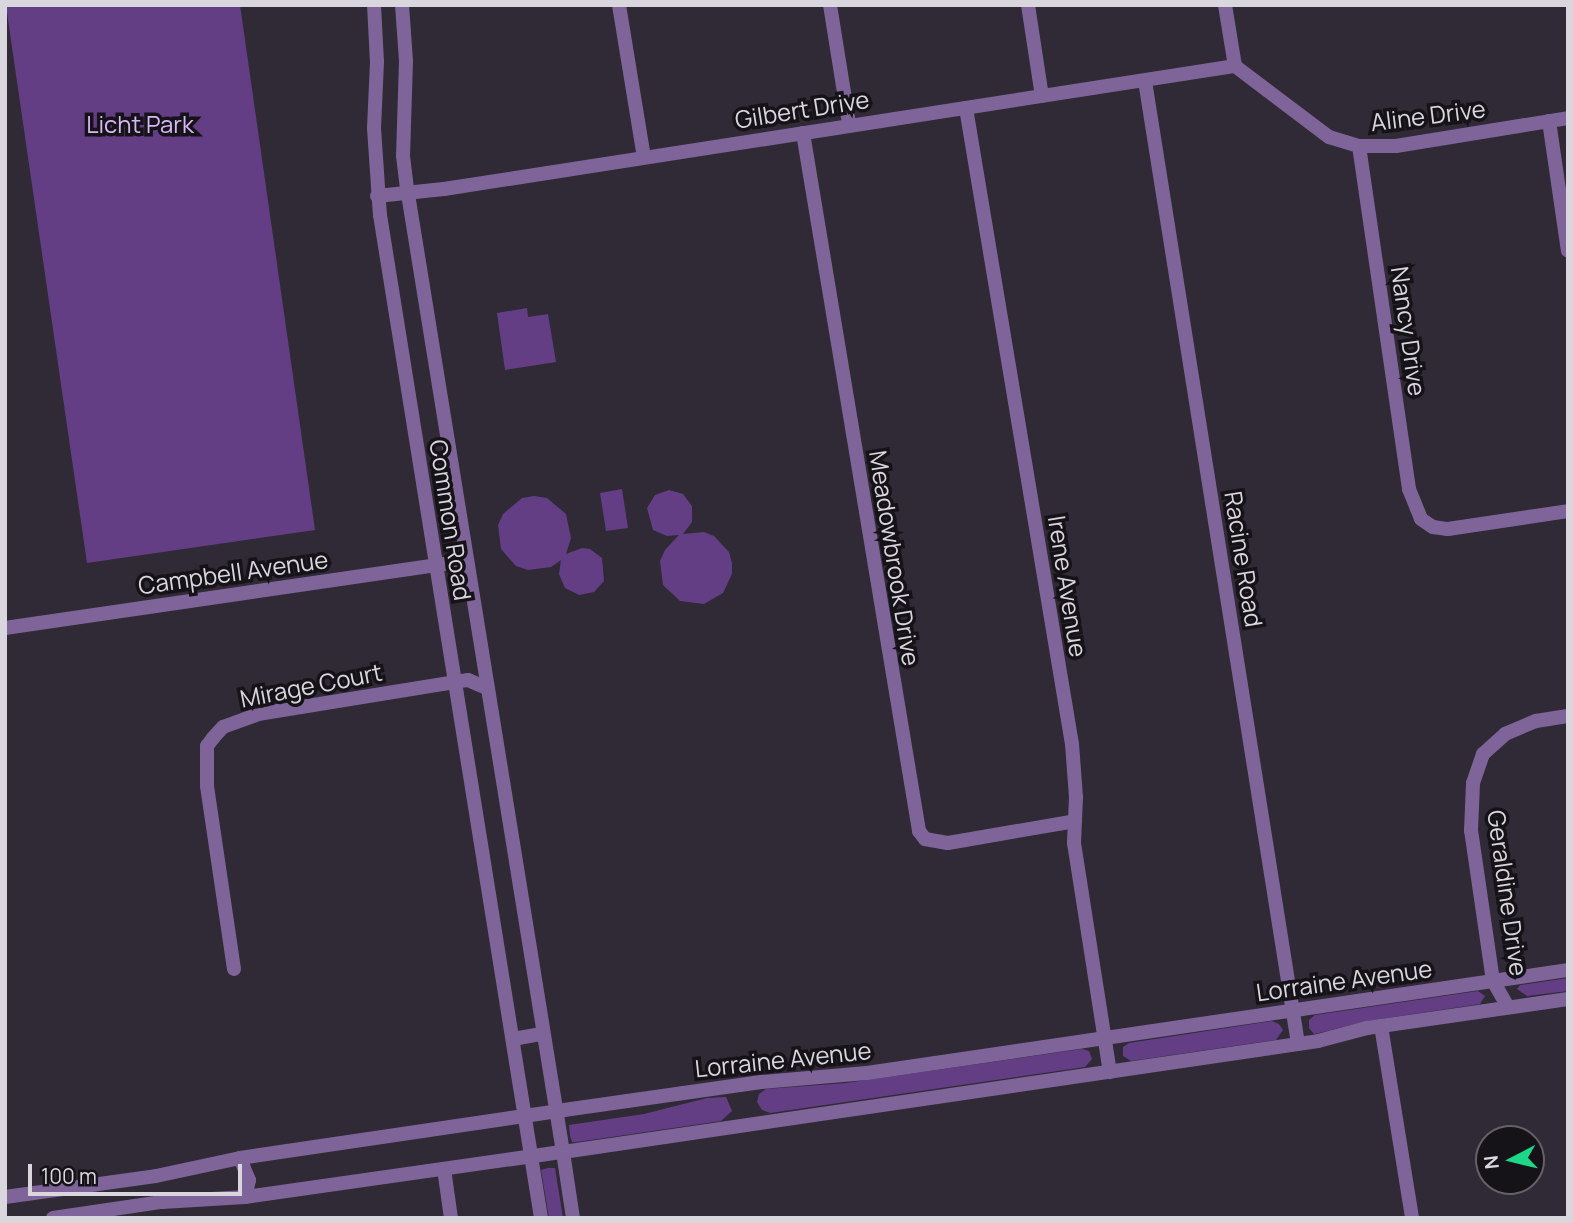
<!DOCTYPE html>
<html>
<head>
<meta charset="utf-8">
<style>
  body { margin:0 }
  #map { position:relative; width:1573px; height:1223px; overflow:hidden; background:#2f2a35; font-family:Manrope,sans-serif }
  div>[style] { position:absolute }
  .green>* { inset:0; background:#643e85 }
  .minor>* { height:14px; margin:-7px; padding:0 7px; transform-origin:7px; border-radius:7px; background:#7f6499 }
  .tertiary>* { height:14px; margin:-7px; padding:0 7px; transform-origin:7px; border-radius:7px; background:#7f6499 }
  span { translate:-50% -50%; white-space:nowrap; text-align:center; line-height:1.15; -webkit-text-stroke:7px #161318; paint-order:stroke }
  .street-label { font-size:24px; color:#dad6dd }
  .park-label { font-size:24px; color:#d8b7f8 }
  .frame { position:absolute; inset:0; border:7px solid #dad6dd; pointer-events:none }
  .north { position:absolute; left:1475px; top:1125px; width:70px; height:70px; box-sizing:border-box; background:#161318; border:2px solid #646167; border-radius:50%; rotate:263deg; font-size:19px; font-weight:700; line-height:28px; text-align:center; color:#dad6dd }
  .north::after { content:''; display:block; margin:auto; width:24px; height:32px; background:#1dd888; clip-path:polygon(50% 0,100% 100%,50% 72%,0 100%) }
  .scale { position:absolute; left:28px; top:1164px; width:214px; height:32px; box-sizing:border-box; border:4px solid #dad6dd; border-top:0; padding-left:9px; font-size:21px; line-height:24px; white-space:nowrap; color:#dad6dd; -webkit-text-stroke:5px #161318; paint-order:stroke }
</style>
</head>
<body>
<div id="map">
  <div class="green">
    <div style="clip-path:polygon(240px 5px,315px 530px,87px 563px,6px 6px)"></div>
    <div style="clip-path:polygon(527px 308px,528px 317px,548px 314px,556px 362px,505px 370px,497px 313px)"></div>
    <div style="clip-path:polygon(622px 489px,628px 528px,606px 531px,600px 493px)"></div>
    <div style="clip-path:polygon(669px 490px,683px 494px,692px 506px,692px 522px,683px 534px,704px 532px,714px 536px,729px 552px,732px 563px,732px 574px,723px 593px,704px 604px,680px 601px,663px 585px,660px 561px,665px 550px,679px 535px,667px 536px,653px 530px,647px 508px,655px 495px)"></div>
    <div style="clip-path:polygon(534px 496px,547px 498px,566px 514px,571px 538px,566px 554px,582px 548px,590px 549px,602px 558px,604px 581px,594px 592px,579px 595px,565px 588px,559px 574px,561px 560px,551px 567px,528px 570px,516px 566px,501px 549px,498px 525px,503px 514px,522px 498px)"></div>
    <div style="clip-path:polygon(1568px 978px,1568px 991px,1527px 996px,1517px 989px,1520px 985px)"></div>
    <div style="clip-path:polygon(1478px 991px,1485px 996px,1480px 1004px,1367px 1021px,1319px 1033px,1314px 1034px,1309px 1028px,1309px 1020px,1315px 1015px)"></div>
    <div style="clip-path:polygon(1272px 1021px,1279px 1024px,1283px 1030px,1276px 1040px,1131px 1061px,1123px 1056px,1123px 1047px,1129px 1043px)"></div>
    <div style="clip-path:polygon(1082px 1049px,1089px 1051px,1092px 1059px,1085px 1067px,770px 1113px,762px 1110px,757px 1102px,759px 1094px,766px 1089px,846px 1083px)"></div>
    <div style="clip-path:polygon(726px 1097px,732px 1111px,721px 1121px,577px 1142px,572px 1142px,570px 1136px,569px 1125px,644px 1114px,707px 1098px)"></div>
    <div style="clip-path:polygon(548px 1168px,555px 1168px,563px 1218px,549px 1218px,541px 1170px)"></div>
  </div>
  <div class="minor">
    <div style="left:619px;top:5px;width:154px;rotate:80.7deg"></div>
    <div style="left:830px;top:5px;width:121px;rotate:80.9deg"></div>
    <div style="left:1028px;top:5px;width:92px;rotate:81.3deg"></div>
    <div style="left:1225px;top:5px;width:62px;rotate:80.7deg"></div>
    <div style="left:1235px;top:66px;width:118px;rotate:37.1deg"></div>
    <div style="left:1329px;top:137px;width:31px;rotate:17deg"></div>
    <div style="left:1359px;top:146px;width:37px"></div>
    <div style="left:1396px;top:146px;width:174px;rotate:-9.2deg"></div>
    <div style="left:1145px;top:81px;width:975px;rotate:80.97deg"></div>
    <div style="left:966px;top:108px;width:645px;rotate:80.54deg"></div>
    <div style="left:1072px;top:744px;width:53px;rotate:85.7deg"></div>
    <div style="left:1076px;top:797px;width:46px;rotate:92.5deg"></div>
    <div style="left:1074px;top:843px;width:232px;rotate:81.1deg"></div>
    <div style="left:1549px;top:121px;width:131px;rotate:81.7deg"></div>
    <div style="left:803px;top:133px;width:708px;rotate:80.56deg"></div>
    <div style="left:919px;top:831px;width:10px;rotate:53deg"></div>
    <div style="left:925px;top:839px;width:23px;rotate:10deg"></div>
    <div style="left:948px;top:843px;width:129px;rotate:-9.8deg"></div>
    <div style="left:1359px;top:146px;width:347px;rotate:81.7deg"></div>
    <div style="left:1409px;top:489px;width:32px;rotate:68deg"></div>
    <div style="left:1421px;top:519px;width:14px;rotate:34deg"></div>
    <div style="left:1433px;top:527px;width:15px;rotate:8deg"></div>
    <div style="left:1448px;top:529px;width:121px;rotate:-8.5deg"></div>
    <div style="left:377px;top:196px;width:67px;rotate:-6deg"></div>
    <div style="left:444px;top:189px;width:801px;rotate:-8.84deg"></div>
    <div style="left:5px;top:628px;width:467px;rotate:-8.3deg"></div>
    <div style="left:234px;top:969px;width:185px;rotate:-98.4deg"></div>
    <div style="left:207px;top:786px;width:40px;rotate:-90deg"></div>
    <div style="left:207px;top:746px;width:10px;rotate:-53deg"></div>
    <div style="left:213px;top:738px;width:15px;rotate:-48deg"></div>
    <div style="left:223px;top:727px;width:37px;rotate:-20deg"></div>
    <div style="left:258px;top:714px;width:213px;rotate:-9.2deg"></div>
    <div style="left:468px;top:680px;width:21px;rotate:23deg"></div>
    <div style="left:1508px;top:1007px;width:30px;rotate:-120deg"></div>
    <div style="left:1493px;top:981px;width:152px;rotate:-98.3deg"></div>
    <div style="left:1471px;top:831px;width:48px;rotate:-87.6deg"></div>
    <div style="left:1473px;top:783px;width:31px;rotate:-71deg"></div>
    <div style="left:1483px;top:754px;width:30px;rotate:-42deg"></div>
    <div style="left:1505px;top:734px;width:34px;rotate:-23deg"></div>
    <div style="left:1536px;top:721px;width:32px;rotate:-9deg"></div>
    <div style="left:1381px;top:1026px;width:194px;rotate:80.8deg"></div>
    <div style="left:513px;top:1039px;width:29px;rotate:-10deg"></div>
    <div style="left:563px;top:1152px;width:67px;rotate:81.4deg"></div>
    <div style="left:531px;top:1156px;width:63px;rotate:80.8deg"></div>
    <div style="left:444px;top:1169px;width:49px;rotate:81.9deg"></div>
  </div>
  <div class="tertiary">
    <div style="left:374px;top:5px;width:57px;rotate:87deg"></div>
    <div style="left:377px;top:62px;width:66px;rotate:92.6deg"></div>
    <div style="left:374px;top:128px;width:87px;rotate:86.1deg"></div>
    <div style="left:380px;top:215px;width:953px;rotate:80.88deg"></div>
    <div style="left:402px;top:5px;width:56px;rotate:85.9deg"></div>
    <div style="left:406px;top:61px;width:95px;rotate:91.8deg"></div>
    <div style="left:403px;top:156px;width:38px;rotate:83deg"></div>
    <div style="left:408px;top:194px;width:970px;rotate:80.81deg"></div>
    <div style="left:240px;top:1158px;width:24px;rotate:68deg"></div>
    <div style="left:249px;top:1180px;width:17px;rotate:103deg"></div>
    <div style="left:5px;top:1197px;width:152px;rotate:-7.9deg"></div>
    <div style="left:156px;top:1176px;width:86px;rotate:-12.1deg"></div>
    <div style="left:240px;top:1158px;width:328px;rotate:-8.4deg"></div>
    <div style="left:564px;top:1110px;width:199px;rotate:-8.1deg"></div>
    <div style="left:761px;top:1082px;width:106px;rotate:-4.9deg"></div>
    <div style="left:867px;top:1073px;width:709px;rotate:-8.36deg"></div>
    <div style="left:53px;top:1218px;width:110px;rotate:-8.4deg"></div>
    <div style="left:162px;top:1202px;width:83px;rotate:-3.4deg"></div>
    <div style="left:245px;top:1197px;width:321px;rotate:-8.1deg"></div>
    <div style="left:563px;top:1152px;width:763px;rotate:-8.36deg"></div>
    <div style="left:1318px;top:1041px;width:51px;rotate:-14.9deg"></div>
    <div style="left:1367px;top:1028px;width:203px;rotate:-8.2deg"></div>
  </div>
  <div class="street-label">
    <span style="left:802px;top:109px;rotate:-9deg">Gilbert Drive</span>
    <span style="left:1428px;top:115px;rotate:-7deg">Aline Drive</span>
    <span style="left:1409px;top:331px;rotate:82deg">Nancy Drive</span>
    <span style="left:451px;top:520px;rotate:81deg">Common Road</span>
    <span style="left:895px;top:558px;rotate:81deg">Meadowbrook Drive</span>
    <span style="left:1244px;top:559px;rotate:81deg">Racine Road</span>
    <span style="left:233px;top:572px;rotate:-8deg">Campbell Avenue</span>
    <span style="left:1068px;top:586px;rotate:81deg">Irene Avenue</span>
    <span style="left:311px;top:685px;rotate:-11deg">Mirage Court</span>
    <span style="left:1508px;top:893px;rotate:82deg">Geraldine Drive</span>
    <span style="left:1344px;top:980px;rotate:-8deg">Lorraine Avenue</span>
    <span style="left:783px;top:1059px;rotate:-6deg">Lorraine Avenue</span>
  </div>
  <div class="park-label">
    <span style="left:140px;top:124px">Licht Park</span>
  </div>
  <div class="frame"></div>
  <div class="north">N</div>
  <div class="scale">100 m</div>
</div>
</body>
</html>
